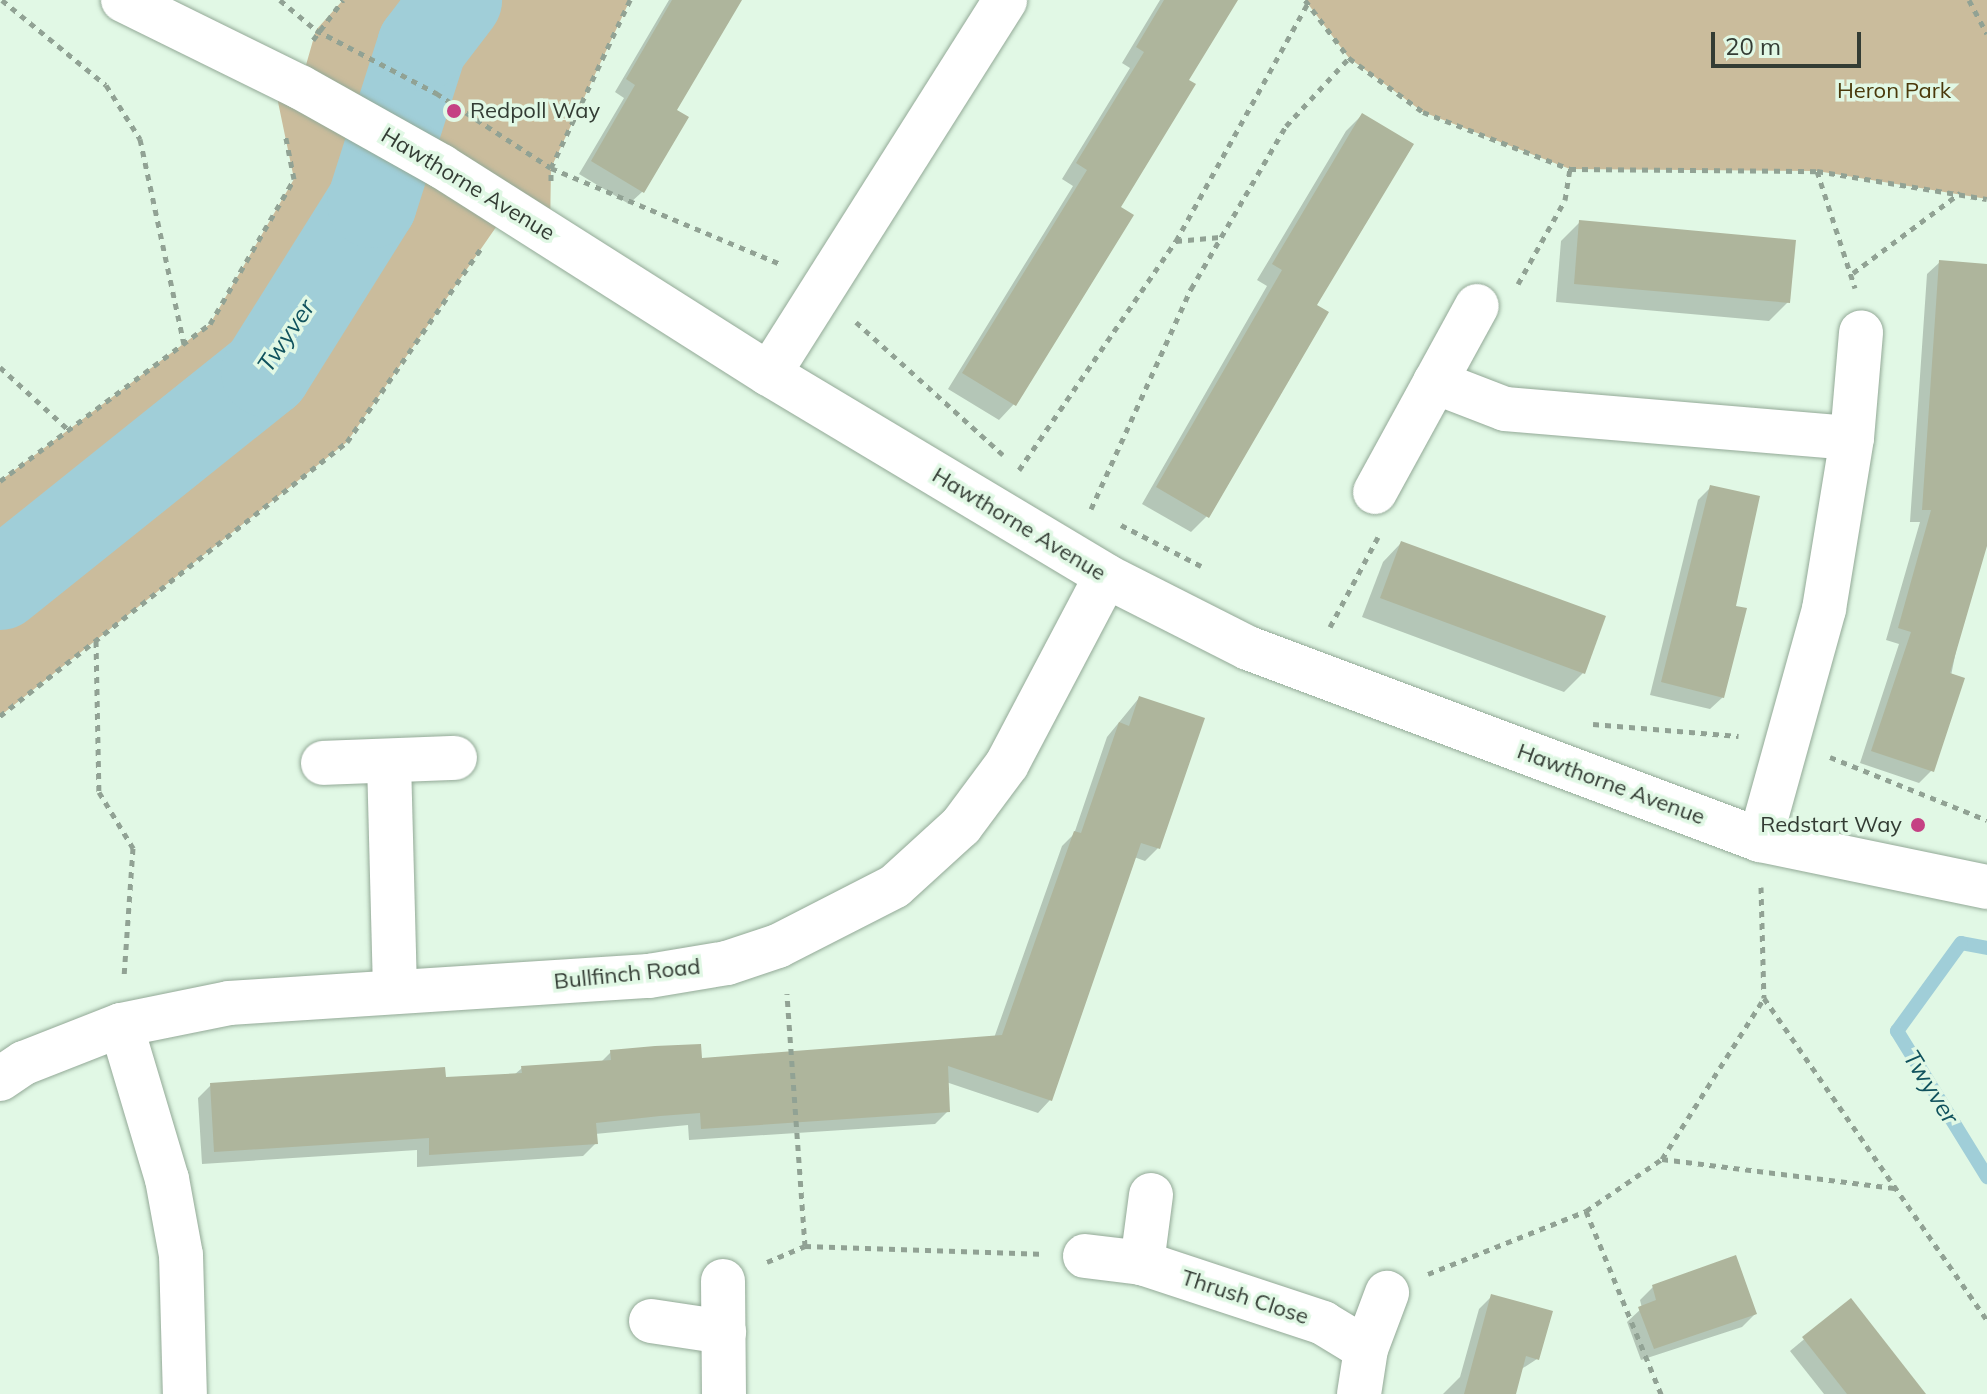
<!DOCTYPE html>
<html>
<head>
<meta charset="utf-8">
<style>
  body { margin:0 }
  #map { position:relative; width:1987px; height:1394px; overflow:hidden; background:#e1f8e5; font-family:Mulish,sans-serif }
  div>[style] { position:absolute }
  .green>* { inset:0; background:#cabc9c }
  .shadow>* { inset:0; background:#0003 }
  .stream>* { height:14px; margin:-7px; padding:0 7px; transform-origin:7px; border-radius:7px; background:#a0ced8 }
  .river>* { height:90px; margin:-45px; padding:0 45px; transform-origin:45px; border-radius:45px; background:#a0ced8 }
  .building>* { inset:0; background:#aeb59c }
  .path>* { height:5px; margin-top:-2.5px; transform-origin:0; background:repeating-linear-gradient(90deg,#91a294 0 6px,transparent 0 12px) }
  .roads { filter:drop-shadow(0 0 2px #93a997) drop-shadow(0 0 2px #93a997) }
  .street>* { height:44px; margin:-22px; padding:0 22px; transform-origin:22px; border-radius:22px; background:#fff }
  .dots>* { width:22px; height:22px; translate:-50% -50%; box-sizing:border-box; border:4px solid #e1f8e5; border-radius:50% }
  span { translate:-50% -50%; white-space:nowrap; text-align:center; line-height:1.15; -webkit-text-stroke:7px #e1f8e5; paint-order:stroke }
  .park-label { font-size:22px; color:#4a390b }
  .poi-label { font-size:22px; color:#333c34 }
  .left { translate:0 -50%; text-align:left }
  .right { translate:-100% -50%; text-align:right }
  .street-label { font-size:22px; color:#333c34 }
  .water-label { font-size:24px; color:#10525d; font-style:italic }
  .scale { position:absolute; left:1711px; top:32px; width:150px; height:36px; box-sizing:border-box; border:4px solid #333c34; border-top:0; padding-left:10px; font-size:24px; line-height:28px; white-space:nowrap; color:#333c34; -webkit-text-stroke:6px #e1f8e5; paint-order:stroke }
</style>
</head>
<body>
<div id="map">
  <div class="green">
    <div style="clip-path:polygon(343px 0,630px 0,551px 168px,550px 232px,510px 207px,347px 442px,0 716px,0 481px,210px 324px,294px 179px,272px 73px,300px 86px,316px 30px)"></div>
    <div style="clip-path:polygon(1305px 0,1987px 0,1987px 199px,1817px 171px,1570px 169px,1423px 112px,1349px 58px)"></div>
  </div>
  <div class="shadow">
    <div style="clip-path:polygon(669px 0,740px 0,675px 110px,642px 192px,629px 204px,579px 174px,624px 98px,615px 92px)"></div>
    <div style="clip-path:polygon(1160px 0,1236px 0,1187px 80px,1014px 404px,999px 420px,948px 389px,1073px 186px,1062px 179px,1130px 68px,1122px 63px)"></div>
    <div style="clip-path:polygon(1362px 115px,1314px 306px,1207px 516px,1191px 532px,1142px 504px,1267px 286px,1257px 280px,1346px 131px)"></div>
    <div style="clip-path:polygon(1580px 222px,1788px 302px,1769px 321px,1556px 302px,1561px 241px)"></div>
    <div style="clip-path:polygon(1940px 262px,1987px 266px,1987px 497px,1932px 770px,1919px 783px,1860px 763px,1899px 644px,1886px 640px,1920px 522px,1910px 522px,1927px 274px)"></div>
    <div style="clip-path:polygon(1711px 487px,1734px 607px,1723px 697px,1710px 709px,1650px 695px,1698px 500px)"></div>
    <div style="clip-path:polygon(1401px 543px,1583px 673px,1564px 692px,1362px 617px,1383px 562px)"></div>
    <div style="clip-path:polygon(1139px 698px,1158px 848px,1145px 861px,1134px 857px,1050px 1100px,1038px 1113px,946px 1082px,948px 1111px,935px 1124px,689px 1140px,688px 1125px,595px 1134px,596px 1143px,583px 1156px,417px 1167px,417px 1150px,202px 1164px,198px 1098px,211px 1085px,514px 1075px,522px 1068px,600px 1063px,611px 1052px,700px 1060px,994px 1038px,1062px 846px,1074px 834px,1107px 737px)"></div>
    <div style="clip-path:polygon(1653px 1287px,1755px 1314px,1742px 1327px,1641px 1360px,1627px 1322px,1642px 1308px,1640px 1300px)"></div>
    <div style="clip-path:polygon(1492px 1296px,1537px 1359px,1520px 1370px,1514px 1394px,1443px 1394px,1460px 1377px,1479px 1309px)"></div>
    <div style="clip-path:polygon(1850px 1301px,1924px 1394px,1824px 1394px,1790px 1351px)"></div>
  </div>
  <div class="stream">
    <div style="left:1987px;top:948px;width:26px;rotate:-169deg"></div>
    <div style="left:1961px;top:943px;width:109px;rotate:126deg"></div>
    <div style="left:1897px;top:1031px;width:172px;rotate:58.3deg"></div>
  </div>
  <div class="river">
    <div style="left:0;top:585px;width:341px;rotate:-38.7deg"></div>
    <div style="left:266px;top:372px;width:199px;rotate:-57.9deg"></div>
    <div style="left:372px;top:203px;width:165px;rotate:-72.3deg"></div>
    <div style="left:422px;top:46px;width:58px;rotate:-52.7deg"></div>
  </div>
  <div class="building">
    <div style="clip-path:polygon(672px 0,742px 0,677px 110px,689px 117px,644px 193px,591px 161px,635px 85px,626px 79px)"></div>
    <div style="clip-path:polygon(1164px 0,1238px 0,1189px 80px,1196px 84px,1121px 207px,1134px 215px,1016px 406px,962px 373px,1087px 170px,1076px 163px,1144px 52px,1136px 47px)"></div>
    <div style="clip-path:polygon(1362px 113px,1414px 144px,1317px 305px,1329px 312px,1209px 518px,1156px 487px,1282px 270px,1272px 264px)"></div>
    <div style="clip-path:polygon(1579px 220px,1796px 240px,1790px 303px,1574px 284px)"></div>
    <div style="clip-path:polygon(1939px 260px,1987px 264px,1987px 546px,1950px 673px,1965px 678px,1934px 772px,1871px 751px,1911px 632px,1898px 628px,1931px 510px,1922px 510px)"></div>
    <div style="clip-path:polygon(1710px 485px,1760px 496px,1736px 606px,1747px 608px,1724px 698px,1661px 682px)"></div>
    <div style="clip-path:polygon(1401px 541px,1606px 616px,1585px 674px,1380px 598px)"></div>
    <div style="clip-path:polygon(1139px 696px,1205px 718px,1160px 849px,1141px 843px,1052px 1101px,948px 1066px,950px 1112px,701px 1129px,700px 1113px,660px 1116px,596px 1123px,598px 1144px,429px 1155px,429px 1138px,214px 1152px,210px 1083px,445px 1067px,446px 1077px,522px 1073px,521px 1066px,611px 1060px,610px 1050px,655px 1046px,701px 1044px,702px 1058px,1002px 1035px,1074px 831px,1081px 833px,1119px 722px,1129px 726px)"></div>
    <div style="clip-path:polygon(1736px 1255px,1757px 1314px,1654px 1349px,1638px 1307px,1656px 1300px,1652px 1285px)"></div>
    <div style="clip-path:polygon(1491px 1294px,1553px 1311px,1539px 1360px,1526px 1356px,1516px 1394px,1464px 1394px)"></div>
    <div style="clip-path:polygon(1851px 1298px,1926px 1394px,1847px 1394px,1802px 1337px)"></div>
  </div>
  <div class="path">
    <div style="left:2px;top:0;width:134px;rotate:39.3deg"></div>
    <div style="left:106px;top:85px;width:64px;rotate:57.8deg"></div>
    <div style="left:140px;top:139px;width:210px;rotate:77.9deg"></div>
    <div style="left:280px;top:0;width:47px;rotate:39.8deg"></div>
    <div style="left:316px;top:30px;width:136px;rotate:27.7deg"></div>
    <div style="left:436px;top:93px;width:137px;rotate:33.1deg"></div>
    <div style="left:551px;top:168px;width:251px;rotate:22.7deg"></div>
    <div style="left:1305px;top:0;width:73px;rotate:52.8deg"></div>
    <div style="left:1349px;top:58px;width:92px;rotate:36.1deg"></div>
    <div style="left:1423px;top:112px;width:158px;rotate:21.2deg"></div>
    <div style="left:1570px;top:169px;width:247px;rotate:0.5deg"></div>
    <div style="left:1817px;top:171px;width:172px;rotate:9.4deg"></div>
    <div style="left:1969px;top:0;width:38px;rotate:62deg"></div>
    <div style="left:313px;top:40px;width:50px;rotate:-53.1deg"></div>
    <div style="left:1817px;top:171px;width:123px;rotate:72deg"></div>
    <div style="left:551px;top:181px;width:13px;rotate:-90deg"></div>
    <div style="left:551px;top:168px;width:186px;rotate:-64.8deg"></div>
    <div style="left:1176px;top:241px;width:44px;rotate:-5.2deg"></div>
    <div style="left:1853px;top:273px;width:134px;rotate:-36.8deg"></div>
    <div style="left:1518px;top:284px;width:96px;rotate:-60.8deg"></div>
    <div style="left:1565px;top:200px;width:31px;rotate:-81deg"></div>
    <div style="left:856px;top:322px;width:198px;rotate:42.1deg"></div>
    <div style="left:0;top:367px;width:96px;rotate:42.5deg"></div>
    <div style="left:1019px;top:470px;width:278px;rotate:-55.6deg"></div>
    <div style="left:1176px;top:241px;width:272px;rotate:-61deg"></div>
    <div style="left:0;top:481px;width:262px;rotate:-36.8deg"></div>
    <div style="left:210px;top:324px;width:168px;rotate:-59.9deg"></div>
    <div style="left:294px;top:179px;width:47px;rotate:-101.1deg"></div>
    <div style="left:1091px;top:509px;width:242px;rotate:-65.6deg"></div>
    <div style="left:1191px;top:289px;width:189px;rotate:-59.8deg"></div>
    <div style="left:1286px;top:126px;width:93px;rotate:-47.2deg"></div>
    <div style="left:1121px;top:525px;width:90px;rotate:27.1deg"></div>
    <div style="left:1330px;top:627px;width:102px;rotate:-61.9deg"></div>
    <div style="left:96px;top:641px;width:151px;rotate:88.9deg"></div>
    <div style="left:99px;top:792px;width:66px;rotate:58.7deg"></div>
    <div style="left:133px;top:848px;width:129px;rotate:94deg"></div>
    <div style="left:0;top:716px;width:442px;rotate:-38.3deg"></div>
    <div style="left:347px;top:442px;width:237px;rotate:-55.3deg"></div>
    <div style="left:1593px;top:724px;width:146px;rotate:4.7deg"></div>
    <div style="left:1830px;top:757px;width:169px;rotate:21.9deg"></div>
    <div style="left:1761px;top:887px;width:111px;rotate:88.5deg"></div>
    <div style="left:1764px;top:998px;width:392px;rotate:55.3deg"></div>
    <div style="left:1662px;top:1159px;width:236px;rotate:7.1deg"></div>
    <div style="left:1586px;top:1211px;width:92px;rotate:-34.4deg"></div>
    <div style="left:1662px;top:1159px;width:191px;rotate:-57.6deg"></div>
    <div style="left:805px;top:1246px;width:235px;rotate:1.9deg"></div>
    <div style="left:767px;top:1262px;width:41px;rotate:-22.8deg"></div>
    <div style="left:805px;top:1246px;width:253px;rotate:-94.1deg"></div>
    <div style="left:1428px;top:1274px;width:170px;rotate:-21.7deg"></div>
    <div style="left:1586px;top:1211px;width:198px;rotate:67.7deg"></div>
  </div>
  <div class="roads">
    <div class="street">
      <div style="left:123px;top:0;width:197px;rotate:26.2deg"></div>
      <div style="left:300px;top:87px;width:162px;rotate:29.3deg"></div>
      <div style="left:441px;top:166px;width:388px;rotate:32.4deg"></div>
      <div style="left:769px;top:374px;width:393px;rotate:30.9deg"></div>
      <div style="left:1106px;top:576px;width:159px;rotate:26.9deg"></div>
      <div style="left:1248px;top:648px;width:547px;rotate:20.56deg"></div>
      <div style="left:1760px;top:840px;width:232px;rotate:11.7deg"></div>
      <div style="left:769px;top:374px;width:442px;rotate:-57.7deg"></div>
      <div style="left:1435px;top:382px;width:75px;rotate:21.1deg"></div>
      <div style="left:1505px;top:409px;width:348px;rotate:4.8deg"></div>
      <div style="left:1375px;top:492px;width:212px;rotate:-61.3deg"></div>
      <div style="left:389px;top:761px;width:231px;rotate:88.5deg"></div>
      <div style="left:323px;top:763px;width:132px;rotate:-2.2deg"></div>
      <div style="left:1760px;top:840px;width:240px;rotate:-74.5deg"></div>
      <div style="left:1824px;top:609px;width:173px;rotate:-80.7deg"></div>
      <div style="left:1852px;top:438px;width:106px;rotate:-85.1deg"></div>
      <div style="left:121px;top:1025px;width:161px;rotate:73.4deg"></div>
      <div style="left:167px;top:1179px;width:77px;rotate:79.6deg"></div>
      <div style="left:181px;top:1255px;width:139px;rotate:88.4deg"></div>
      <div style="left:0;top:1079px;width:29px;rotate:-34deg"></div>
      <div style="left:24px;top:1063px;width:104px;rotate:-21.4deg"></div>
      <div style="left:121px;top:1025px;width:110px;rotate:-11.5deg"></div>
      <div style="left:229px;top:1003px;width:421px;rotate:-3.7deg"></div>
      <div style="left:649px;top:976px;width:79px;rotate:-9.5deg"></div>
      <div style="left:727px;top:963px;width:54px;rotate:-18.4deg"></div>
      <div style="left:778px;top:946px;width:131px;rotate:-27.1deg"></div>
      <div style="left:895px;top:886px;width:89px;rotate:-42.3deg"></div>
      <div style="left:961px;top:826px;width:77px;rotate:-53.4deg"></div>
      <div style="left:1007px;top:764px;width:212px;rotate:-62.2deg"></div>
      <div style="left:1151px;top:1195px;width:69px;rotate:97.5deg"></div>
      <div style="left:1142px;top:1263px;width:191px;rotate:18.3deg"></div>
      <div style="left:1323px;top:1323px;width:50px;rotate:31.2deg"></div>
      <div style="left:1366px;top:1349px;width:46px;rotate:98.8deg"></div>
      <div style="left:1085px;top:1256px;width:57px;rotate:7deg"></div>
      <div style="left:723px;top:1281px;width:113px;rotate:89.5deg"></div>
      <div style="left:651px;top:1321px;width:74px;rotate:8.6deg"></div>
      <div style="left:1366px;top:1349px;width:60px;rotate:-69.4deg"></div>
    </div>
  </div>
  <div class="dots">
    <div style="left:454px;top:111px;background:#c54184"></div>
    <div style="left:1918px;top:825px;background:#c54184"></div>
  </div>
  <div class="park-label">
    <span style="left:1894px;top:91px">Heron Park</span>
  </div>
  <div class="poi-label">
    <span class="left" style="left:470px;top:111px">Redpoll Way</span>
    <span class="right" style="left:1902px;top:825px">Redstart Way</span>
  </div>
  <div class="street-label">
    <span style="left:468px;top:184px;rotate:31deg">Hawthorne Avenue</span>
    <span style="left:1019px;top:524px;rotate:31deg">Hawthorne Avenue</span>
    <span style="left:1611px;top:784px;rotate:20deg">Hawthorne Avenue</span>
    <span style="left:627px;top:974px;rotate:-6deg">Bullfinch Road</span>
    <span style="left:1245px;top:1297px;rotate:18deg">Thrush Close</span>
  </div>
  <div class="water-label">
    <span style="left:286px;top:336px;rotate:-56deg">Twyver</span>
    <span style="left:1931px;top:1087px;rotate:58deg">Twyver</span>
  </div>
  <div class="scale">20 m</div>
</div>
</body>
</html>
